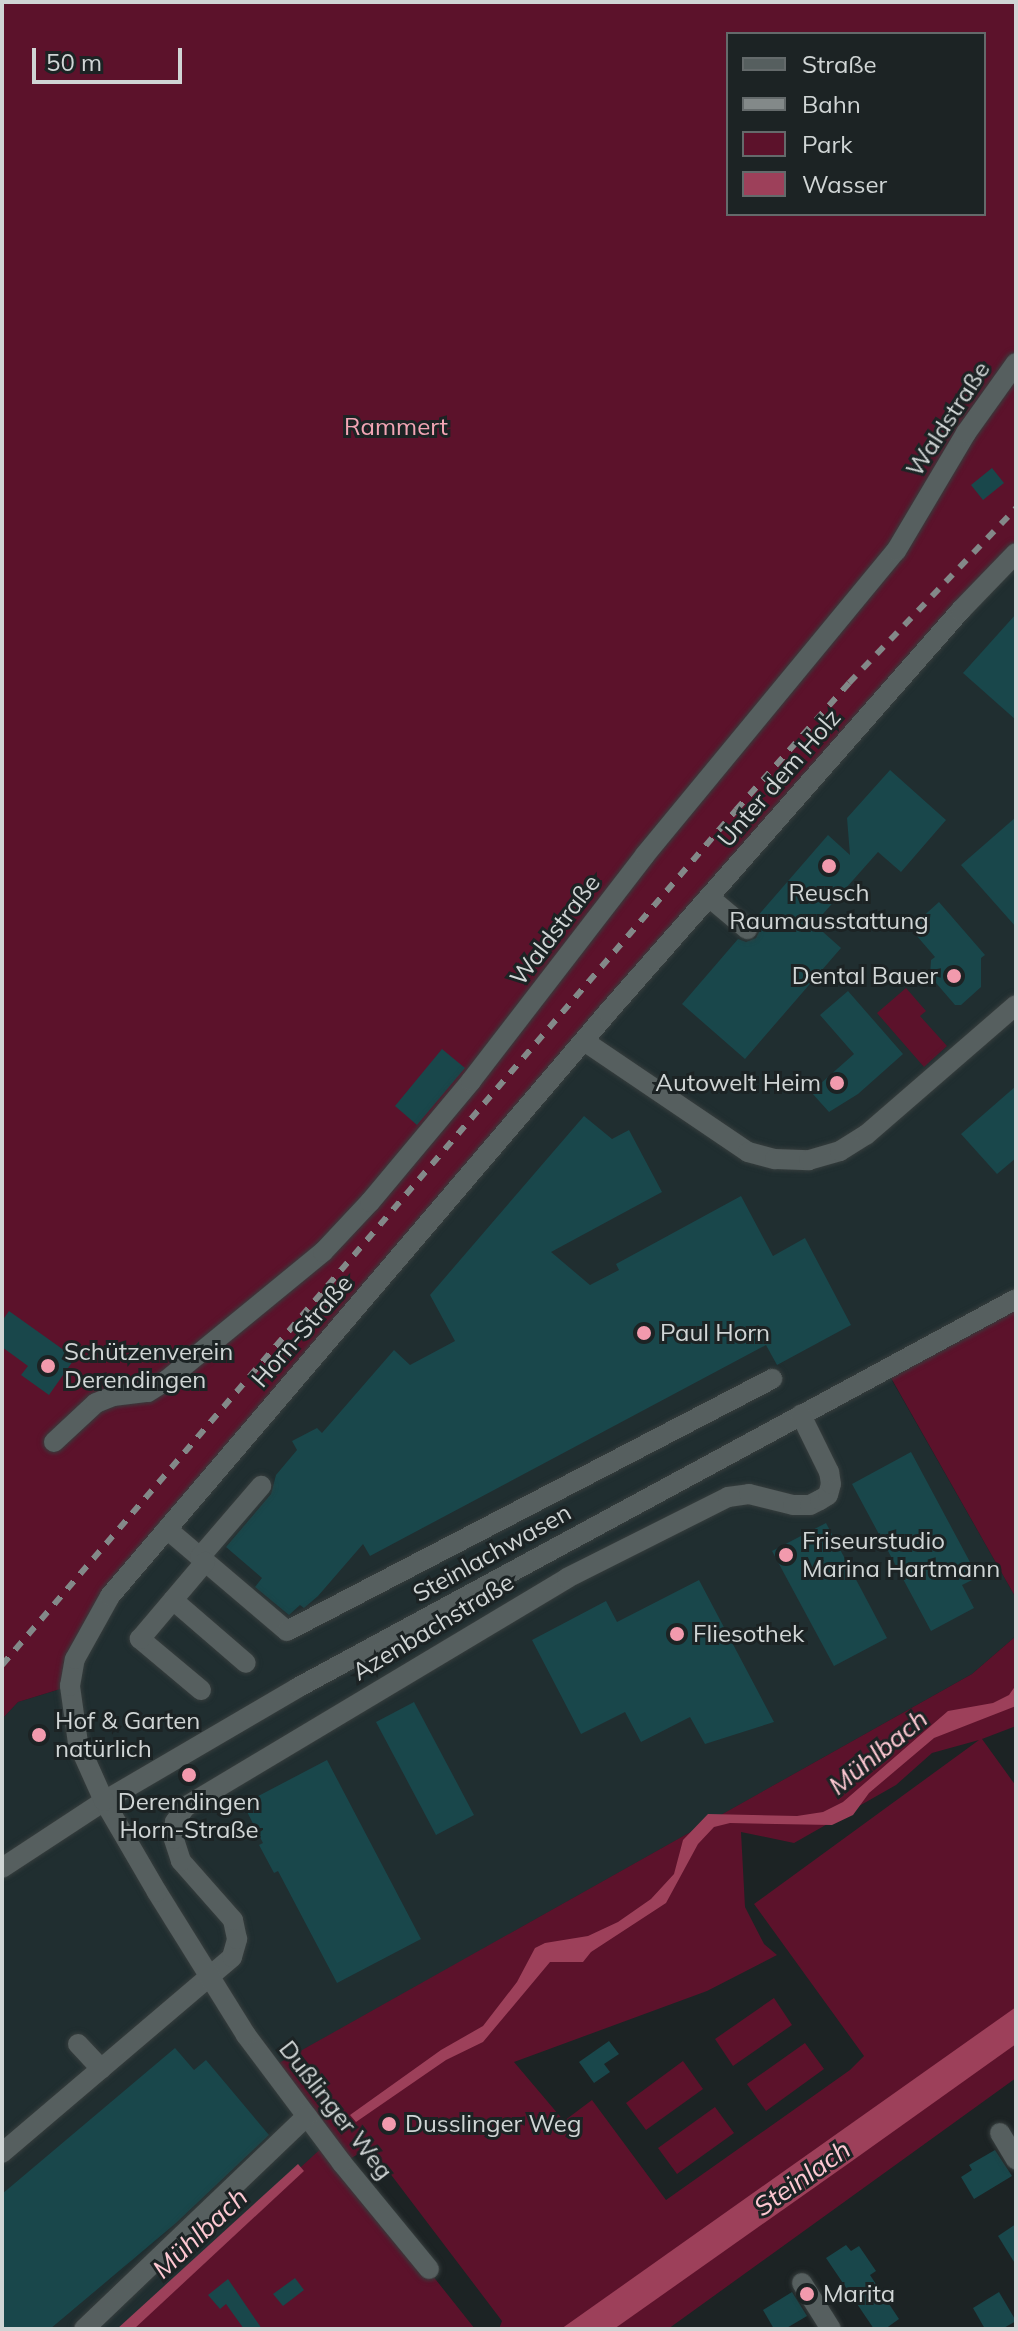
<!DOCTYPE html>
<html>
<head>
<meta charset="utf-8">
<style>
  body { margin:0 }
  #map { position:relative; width:1018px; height:2331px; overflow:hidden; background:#1c2324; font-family:Mulish,sans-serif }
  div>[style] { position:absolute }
  .built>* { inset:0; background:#202e30 }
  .green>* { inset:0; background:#5c122b }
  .water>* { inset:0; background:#9d405a }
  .building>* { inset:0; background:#19474b }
  .roads { filter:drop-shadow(0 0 2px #363d3d) drop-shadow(0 0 2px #363d3d) }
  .minor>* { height:20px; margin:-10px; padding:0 10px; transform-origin:10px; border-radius:10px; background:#565f5f }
  .rail>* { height:6px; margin-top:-3px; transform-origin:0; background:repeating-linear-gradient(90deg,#838989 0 10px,transparent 0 20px) }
  .dots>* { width:22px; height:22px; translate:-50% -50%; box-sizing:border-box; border:4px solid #1c2324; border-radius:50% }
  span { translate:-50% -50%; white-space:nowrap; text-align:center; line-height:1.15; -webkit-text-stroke:6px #1c2324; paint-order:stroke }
  .street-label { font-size:24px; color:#d0d5d5 }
  .park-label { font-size:24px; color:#f2a5b5 }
  .poi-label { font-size:24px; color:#d0d5d5 }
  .right { translate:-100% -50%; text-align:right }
  .left { translate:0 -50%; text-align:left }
  .water-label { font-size:26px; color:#fdc8d2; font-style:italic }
  .frame { position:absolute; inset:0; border:4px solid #d0d5d5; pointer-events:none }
  .legend { position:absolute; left:726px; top:32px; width:260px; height:184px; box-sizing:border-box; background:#1c2324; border:2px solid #646a6b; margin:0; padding:10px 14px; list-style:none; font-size:24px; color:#d0d5d5 }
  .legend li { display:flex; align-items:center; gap:16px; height:40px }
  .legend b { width:40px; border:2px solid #646a6b }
  .scale { position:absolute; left:32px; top:48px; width:150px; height:36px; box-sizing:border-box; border:4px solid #d0d5d5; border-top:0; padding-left:10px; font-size:24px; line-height:28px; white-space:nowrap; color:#d0d5d5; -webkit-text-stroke:6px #1c2324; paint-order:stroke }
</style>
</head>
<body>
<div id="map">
  <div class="built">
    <div style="clip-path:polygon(1016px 553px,1016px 1299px,886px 1370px,1016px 1598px,1016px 1636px,972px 1674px,271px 2068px,328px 2143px,125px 2329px,2px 2329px,2px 1719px,18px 1702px,70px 1686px,110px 1596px)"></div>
  </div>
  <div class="green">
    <div style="clip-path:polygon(evenodd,2px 2px,1016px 2px,1016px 553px,110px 1596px,70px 1686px,18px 1702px,2px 1719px,2px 2px,728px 34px,984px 34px,984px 214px,728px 214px,728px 34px)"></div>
    <div style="clip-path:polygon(906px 988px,926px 1011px,920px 1016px,947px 1046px,924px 1067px,877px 1013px)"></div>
    <div style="clip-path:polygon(1016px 1299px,1016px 1598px,886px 1369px)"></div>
    <div style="clip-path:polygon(evenodd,1016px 1636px,1016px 1726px,982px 1739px,1016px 1786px,1016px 2078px,668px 2329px,499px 2329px,502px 2321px,370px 2147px,343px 2163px,475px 2329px,125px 2329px,327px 2143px,270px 2068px,972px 1674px,1016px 1636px,979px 1740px,754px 1904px,864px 2056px,850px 2070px,666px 2200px,592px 2100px,564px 2121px,514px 2062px,707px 1991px,777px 1955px,764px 1944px,745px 1907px,741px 1832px,794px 1843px,896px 1785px,932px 1753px,979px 1740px)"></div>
    <div style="clip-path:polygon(774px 1998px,792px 2025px,733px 2066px,715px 2039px)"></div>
    <div style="clip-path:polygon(805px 2043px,824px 2069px,766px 2111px,747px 2084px)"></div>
    <div style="clip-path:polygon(683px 2061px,703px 2089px,646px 2130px,626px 2103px)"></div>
    <div style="clip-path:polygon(715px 2107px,734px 2133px,677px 2174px,658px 2148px)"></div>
  </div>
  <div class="water">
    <div style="clip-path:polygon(1016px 1685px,1016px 1706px,934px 1738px,869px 1793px,853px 1815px,832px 1825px,730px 1823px,714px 1827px,698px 1844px,666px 1903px,591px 1952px,583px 1962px,550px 1962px,483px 2042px,446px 2060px,356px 2122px,350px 2115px,441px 2050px,483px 2026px,517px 1982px,535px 1948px,545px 1943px,588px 1936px,618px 1922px,651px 1899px,674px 1874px,683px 1840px,708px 1814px,797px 1816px,823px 1812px,843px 1802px,948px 1711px,993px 1703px,1009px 1695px)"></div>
    <div style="clip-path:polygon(1016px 2007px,1016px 2044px,852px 2161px,614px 2329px,561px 2329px)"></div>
    <div style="clip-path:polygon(298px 2164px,304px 2171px,134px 2329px,117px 2329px)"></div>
  </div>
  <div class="building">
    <div style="clip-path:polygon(992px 468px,1004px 483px,983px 500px,971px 485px)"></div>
    <div style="clip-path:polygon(1016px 614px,1016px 720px,963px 673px)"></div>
    <div style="clip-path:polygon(890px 770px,946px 820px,901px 872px,878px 852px,814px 924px,841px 948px,745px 1059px,682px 1004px,738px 939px,746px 942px,756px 938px,760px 930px,755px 919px,828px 835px,850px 855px,847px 818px)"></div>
    <div style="clip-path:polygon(1016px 817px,1016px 927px,961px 865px)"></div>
    <div style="clip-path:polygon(939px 902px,985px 955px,981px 958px,981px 987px,961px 1005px,955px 1005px,930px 976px,931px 960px,935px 957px,910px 928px)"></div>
    <div style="clip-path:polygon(848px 991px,903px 1054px,858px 1094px,829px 1112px,811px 1092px,854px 1054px,820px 1015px)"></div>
    <div style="clip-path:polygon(442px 1049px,465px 1068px,417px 1125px,395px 1106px)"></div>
    <div style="clip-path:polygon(1016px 1086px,1016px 1158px,997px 1174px,961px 1134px)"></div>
    <div style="clip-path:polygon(584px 1116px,612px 1139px,629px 1130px,662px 1192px,551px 1252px,590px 1285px,619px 1270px,616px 1264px,741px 1196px,773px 1256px,805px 1238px,851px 1325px,777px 1365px,766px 1345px,370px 1556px,363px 1544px,318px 1596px,304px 1608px,300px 1605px,289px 1615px,255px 1587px,262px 1578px,226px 1547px,271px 1494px,276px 1475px,297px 1450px,292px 1441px,317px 1428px,322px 1433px,394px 1350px,410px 1365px,455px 1341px,430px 1295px)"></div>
    <div style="clip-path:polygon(9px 1311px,75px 1358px,49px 1395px,21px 1375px,28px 1366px,2px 1347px,2px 1321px)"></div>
    <div style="clip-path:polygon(911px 1452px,978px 1577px,962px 1585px,974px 1608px,931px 1631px,852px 1484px)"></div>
    <div style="clip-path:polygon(826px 1523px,887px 1638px,834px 1666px,772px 1551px)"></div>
    <div style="clip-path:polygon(699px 1580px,774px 1722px,705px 1744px,690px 1717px,641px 1742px,625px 1712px,581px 1734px,532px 1640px,606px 1601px,617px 1622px)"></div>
    <div style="clip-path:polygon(414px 1702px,474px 1815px,436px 1835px,376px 1722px)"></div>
    <div style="clip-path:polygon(327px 1760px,421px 1939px,337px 1983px,278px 1871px,274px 1873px,259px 1845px,263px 1843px,243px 1804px)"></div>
    <div style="clip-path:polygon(609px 2041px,619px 2054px,604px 2064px,610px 2072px,594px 2083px,579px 2062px)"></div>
    <div style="clip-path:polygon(175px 2048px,194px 2070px,206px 2060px,269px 2135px,176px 2223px,50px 2329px,2px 2329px,2px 2194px)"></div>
    <div style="clip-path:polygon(995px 2150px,1012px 2176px,974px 2199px,961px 2177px,972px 2170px,969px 2165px)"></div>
    <div style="clip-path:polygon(1016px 2224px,1016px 2265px,998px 2236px)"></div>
    <div style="clip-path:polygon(846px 2245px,851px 2251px,859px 2246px,876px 2271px,870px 2275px,899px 2319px,885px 2329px,874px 2329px,826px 2258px)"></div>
    <div style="clip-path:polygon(295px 2278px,304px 2290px,283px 2306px,273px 2294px)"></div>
    <div style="clip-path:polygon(228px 2279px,262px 2329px,244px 2329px,226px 2304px,220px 2309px,208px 2295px)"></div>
    <div style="clip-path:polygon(792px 2292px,807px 2316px,785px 2329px,774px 2329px,763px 2310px)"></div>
    <div style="clip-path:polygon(999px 2292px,1016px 2321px,1002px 2329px,985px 2329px,973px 2308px)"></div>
  </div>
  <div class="roads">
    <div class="minor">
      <div style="left:709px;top:897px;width:50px;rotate:40.1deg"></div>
      <div style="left:584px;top:1041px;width:198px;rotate:34.1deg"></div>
      <div style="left:748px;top:1152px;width:28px;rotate:15deg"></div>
      <div style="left:775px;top:1159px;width:34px;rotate:2deg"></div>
      <div style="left:809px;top:1160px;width:32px;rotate:-16deg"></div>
      <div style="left:840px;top:1151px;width:31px;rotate:-32deg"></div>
      <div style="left:866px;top:1135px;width:198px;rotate:-40.9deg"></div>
      <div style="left:54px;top:1442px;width:57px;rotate:-42.9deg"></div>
      <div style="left:96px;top:1403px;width:18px;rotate:-22deg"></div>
      <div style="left:113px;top:1396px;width:35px;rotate:-7deg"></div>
      <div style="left:148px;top:1392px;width:22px;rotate:-32deg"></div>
      <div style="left:167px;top:1380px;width:202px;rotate:-39.4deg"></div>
      <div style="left:323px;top:1252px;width:69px;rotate:-46.8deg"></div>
      <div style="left:370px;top:1202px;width:158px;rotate:-50.1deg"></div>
      <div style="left:471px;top:1081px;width:285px;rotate:-52.4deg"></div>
      <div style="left:645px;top:855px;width:394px;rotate:-50.5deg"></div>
      <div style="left:896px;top:551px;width:137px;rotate:-59.3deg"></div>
      <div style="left:966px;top:433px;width:86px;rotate:-54.5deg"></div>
      <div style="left:167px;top:1529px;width:157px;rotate:40.4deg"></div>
      <div style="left:287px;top:1631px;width:547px;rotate:-27.46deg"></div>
      <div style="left:200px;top:1557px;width:94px;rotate:-49.3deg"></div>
      <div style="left:173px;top:1600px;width:96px;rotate:40.8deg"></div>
      <div style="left:201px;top:1690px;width:80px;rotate:-140.1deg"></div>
      <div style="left:140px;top:1639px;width:101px;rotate:-49.8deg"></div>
      <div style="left:2px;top:1868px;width:122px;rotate:-33.3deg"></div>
      <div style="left:104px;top:1801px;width:224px;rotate:-30.3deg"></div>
      <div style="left:297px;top:1688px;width:817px;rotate:-28.41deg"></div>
      <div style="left:78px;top:2044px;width:34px;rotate:47deg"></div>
      <div style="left:1000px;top:2133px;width:31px;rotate:59deg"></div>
      <div style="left:2px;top:2153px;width:302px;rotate:-40.4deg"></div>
      <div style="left:232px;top:1957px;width:19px;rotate:-74deg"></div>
      <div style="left:237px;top:1939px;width:19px;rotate:-102deg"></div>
      <div style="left:233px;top:1920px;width:79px;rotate:-131.4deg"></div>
      <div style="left:181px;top:1861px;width:23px;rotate:-108deg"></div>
      <div style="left:174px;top:1839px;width:17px;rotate:-87deg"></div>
      <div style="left:175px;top:1822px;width:18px;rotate:-56deg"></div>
      <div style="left:185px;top:1807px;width:445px;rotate:-30.9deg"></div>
      <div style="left:567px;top:1578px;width:180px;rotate:-26.7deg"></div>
      <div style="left:728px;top:1497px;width:21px;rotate:-8deg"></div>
      <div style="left:749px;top:1494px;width:45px;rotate:14deg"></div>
      <div style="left:793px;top:1505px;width:17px"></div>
      <div style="left:810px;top:1505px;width:11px;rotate:-27deg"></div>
      <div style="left:820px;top:1500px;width:9px;rotate:-32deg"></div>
      <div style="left:828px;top:1495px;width:11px;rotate:-75deg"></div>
      <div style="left:831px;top:1484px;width:12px;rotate:-99deg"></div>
      <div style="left:829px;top:1472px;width:64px;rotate:-116.2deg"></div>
      <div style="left:429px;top:2269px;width:137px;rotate:-129.4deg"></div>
      <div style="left:342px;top:2163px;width:160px;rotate:-126.9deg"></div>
      <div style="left:246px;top:2035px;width:168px;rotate:-121.9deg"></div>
      <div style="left:157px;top:1892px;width:105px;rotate:-120.2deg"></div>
      <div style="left:104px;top:1801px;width:64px;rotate:-114.1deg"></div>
      <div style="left:78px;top:1743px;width:58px;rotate:-98deg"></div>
      <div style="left:70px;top:1686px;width:27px;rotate:-80deg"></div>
      <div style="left:75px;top:1659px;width:72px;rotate:-60.9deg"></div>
      <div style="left:110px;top:1596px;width:768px;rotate:-49.54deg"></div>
      <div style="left:608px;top:1012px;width:535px;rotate:-48.71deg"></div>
      <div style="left:961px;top:610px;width:79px;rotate:-46deg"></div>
      <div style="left:802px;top:2283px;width:54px;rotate:57.8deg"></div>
      <div style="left:84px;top:2329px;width:308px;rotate:-43.7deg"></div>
    </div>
  </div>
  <div class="rail">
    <div style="left:2px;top:1665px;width:1127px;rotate:-49.35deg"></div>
    <div style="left:736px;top:810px;width:170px;rotate:-48.3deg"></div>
    <div style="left:849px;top:683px;width:242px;rotate:-46.3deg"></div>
  </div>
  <div class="dots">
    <div style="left:829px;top:866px;background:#f29aad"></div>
    <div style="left:954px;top:976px;background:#f29aad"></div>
    <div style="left:837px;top:1083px;background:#f29aad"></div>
    <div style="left:644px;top:1333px;background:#f29aad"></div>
    <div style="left:48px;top:1366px;background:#f29aad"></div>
    <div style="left:786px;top:1555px;background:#f29aad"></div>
    <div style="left:677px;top:1634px;background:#f29aad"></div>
    <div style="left:39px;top:1735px;background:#f29aad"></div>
    <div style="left:189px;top:1775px;background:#f29aad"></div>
    <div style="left:389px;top:2124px;background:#f29aad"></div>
    <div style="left:807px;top:2294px;background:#f29aad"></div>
  </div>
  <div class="street-label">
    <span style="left:948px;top:419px;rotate:-57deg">Waldstraße</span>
    <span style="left:779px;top:778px;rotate:-49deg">Unter dem Holz</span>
    <span style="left:555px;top:930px;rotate:-53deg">Waldstraße</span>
    <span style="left:302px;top:1331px;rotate:-49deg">Horn-Straße</span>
    <span style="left:492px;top:1553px;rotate:-29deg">Steinlachwasen</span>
    <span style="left:433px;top:1627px;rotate:-31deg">Azenbachstraße</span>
    <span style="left:336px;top:2110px;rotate:52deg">Dußlinger Weg</span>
  </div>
  <div class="park-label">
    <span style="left:396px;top:427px">Rammert</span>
  </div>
  <div class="poi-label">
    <span style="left:829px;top:907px">Reusch<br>Raumausstattung</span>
    <span class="right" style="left:938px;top:976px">Dental Bauer</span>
    <span class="right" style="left:821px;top:1083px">Autowelt Heim</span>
    <span class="left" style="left:660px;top:1333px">Paul Horn</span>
    <span class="left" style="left:64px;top:1366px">Schützenverein<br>Derendingen</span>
    <span class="left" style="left:802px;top:1555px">Friseurstudio<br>Marina Hartmann</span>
    <span class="left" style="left:693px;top:1634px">Fliesothek</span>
    <span class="left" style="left:55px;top:1735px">Hof &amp; Garten<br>natürlich</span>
    <span style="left:189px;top:1816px">Derendingen<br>Horn-Straße</span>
    <span class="left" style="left:405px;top:2124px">Dusslinger Weg</span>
    <span class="left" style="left:823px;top:2294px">Marita</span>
  </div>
  <div class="water-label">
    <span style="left:878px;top:1752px;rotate:-39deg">Mühlbach</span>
    <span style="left:802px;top:2178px;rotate:-35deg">Steinlach</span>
    <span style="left:200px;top:2233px;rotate:-43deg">Mühlbach</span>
  </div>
  <div class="frame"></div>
  <ul class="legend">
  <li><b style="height:10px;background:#565f5f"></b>Straße</li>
  <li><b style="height:10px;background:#838989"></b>Bahn</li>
  <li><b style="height:22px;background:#5c122b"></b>Park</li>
  <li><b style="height:22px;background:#9d405a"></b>Wasser</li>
  </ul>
  <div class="scale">50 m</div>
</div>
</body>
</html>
